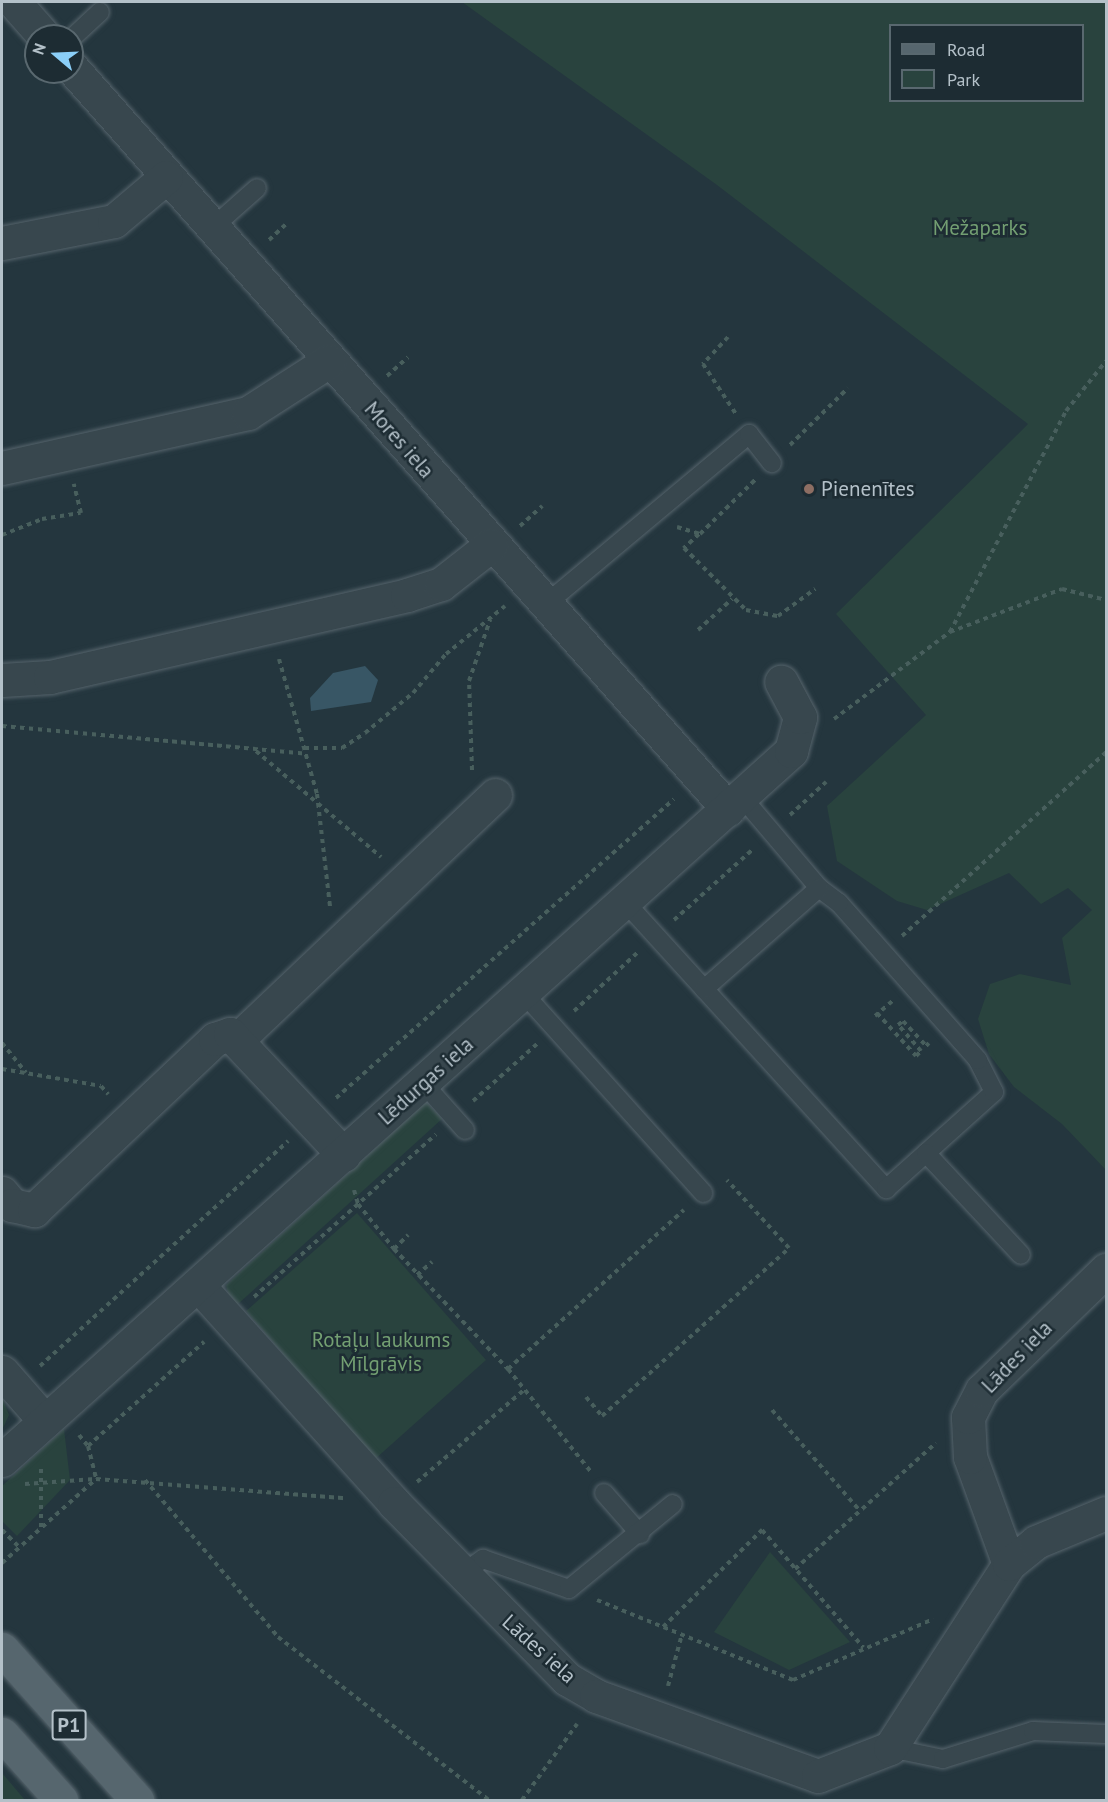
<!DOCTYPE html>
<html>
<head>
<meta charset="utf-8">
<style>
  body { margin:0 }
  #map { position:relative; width:1108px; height:1802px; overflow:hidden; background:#24363e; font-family:"PT Sans",sans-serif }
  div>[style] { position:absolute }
  .green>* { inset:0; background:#29433e }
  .water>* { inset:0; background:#385665 }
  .path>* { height:4px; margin-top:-2px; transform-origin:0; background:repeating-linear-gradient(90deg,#485f5d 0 4.5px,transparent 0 9px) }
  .roads { filter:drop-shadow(0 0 2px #56646c) drop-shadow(0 0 2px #56646c) }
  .service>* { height:18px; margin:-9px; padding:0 9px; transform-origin:9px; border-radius:9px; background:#38474e }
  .minor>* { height:33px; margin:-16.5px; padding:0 16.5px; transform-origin:16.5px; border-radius:16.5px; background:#38474e }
  .primary>* { height:33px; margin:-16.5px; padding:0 16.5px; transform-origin:16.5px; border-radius:16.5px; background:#56666e }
  .dots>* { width:16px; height:16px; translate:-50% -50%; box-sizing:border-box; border:3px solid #1d2c33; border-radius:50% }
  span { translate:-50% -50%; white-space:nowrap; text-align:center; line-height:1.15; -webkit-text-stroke:5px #1d2c33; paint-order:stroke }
  .shield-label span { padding:2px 4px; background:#1d2c33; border:2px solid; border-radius:4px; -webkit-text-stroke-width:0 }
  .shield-label { font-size:20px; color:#b4c1c9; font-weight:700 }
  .park-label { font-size:21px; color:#739f72 }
  .street-label { font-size:21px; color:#b4c1c9 }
  .poi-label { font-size:21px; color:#b4c1c9 }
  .left { translate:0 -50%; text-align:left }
  .frame { position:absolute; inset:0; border:3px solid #b4c1c9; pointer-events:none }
  .legend { position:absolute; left:889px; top:24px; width:195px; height:78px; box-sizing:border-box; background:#1d2c33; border:2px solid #59686f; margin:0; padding:8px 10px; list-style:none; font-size:18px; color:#b4c1c9 }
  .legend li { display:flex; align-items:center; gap:12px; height:30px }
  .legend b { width:30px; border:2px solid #59686f }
  .north { position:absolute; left:24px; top:24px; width:60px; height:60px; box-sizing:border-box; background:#1d2c33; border:2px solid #59686f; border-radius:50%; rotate:289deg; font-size:16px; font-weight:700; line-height:24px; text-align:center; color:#b4c1c9 }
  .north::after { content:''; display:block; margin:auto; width:21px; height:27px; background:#8bcff8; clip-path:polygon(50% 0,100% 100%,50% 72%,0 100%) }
</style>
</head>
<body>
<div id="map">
  <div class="green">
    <div style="clip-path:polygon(evenodd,462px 2px,1106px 2px,1106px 1170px,1062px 1124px,1014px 1087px,989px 1054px,978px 1019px,990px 984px,1020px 974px,1071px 985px,1062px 938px,1092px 910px,1068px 888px,1041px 904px,1009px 873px,927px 910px,897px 901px,837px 861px,827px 806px,926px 715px,836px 614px,1028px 424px,717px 185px,462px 2px,890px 26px,1082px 26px,1082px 100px,890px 100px,890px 26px)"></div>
    <div style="clip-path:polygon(426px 1102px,442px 1119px,238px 1304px,230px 1302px,226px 1285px)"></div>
    <div style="clip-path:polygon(357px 1213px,486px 1360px,374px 1460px,246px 1311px)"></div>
    <div style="clip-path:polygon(2px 1397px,9px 1415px,2px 1430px)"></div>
    <div style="clip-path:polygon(64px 1429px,70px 1480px,17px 1536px,2px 1521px,2px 1486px)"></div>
    <div style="clip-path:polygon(770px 1552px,850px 1642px,789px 1670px,714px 1632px)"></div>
    <div style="clip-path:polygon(2px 1773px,25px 1800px,2px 1800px)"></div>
  </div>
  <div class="water">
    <div style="clip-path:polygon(365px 666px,378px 680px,371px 702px,311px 711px,310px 698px,333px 673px)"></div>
  </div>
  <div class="path">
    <div style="left:269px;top:240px;width:26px;rotate:-43deg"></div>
    <div style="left:728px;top:337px;width:37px;rotate:133deg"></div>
    <div style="left:703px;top:364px;width:60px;rotate:56.6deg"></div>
    <div style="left:387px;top:376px;width:28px;rotate:-42deg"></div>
    <div style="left:790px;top:445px;width:81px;rotate:-44.5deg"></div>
    <div style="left:520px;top:526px;width:30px;rotate:-42deg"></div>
    <div style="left:677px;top:527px;width:24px;rotate:17deg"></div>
    <div style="left:700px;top:534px;width:77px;rotate:-44.5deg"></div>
    <div style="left:699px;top:534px;width:21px;rotate:137deg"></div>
    <div style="left:684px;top:548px;width:88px;rotate:45deg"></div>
    <div style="left:746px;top:610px;width:33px;rotate:11deg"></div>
    <div style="left:778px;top:616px;width:46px;rotate:-36.1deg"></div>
    <div style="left:2px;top:535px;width:43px;rotate:-21.8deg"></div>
    <div style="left:42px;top:519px;width:39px;rotate:-9deg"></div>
    <div style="left:81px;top:513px;width:30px;rotate:-104deg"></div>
    <div style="left:698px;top:630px;width:46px;rotate:-42.4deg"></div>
    <div style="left:950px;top:632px;width:250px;rotate:-62.3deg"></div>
    <div style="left:1066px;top:411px;width:64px;rotate:-51.3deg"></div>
    <div style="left:279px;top:659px;width:140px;rotate:74.3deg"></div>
    <div style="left:317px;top:794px;width:113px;rotate:83.4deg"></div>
    <div style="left:834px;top:719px;width:145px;rotate:-36.9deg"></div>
    <div style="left:950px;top:632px;width:120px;rotate:-21deg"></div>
    <div style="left:1062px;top:589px;width:45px;rotate:14deg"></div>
    <div style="left:2px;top:726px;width:306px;rotate:5.2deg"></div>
    <div style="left:305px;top:748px;width:37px"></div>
    <div style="left:342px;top:748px;width:27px;rotate:-33deg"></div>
    <div style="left:365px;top:733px;width:62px;rotate:-39.8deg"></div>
    <div style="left:413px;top:693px;width:51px;rotate:-49.8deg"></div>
    <div style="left:446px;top:654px;width:76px;rotate:-39.1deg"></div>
    <div style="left:256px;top:751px;width:164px;rotate:40.3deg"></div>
    <div style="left:472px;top:770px;width:89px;rotate:-91.9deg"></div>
    <div style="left:469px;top:681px;width:65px;rotate:-71deg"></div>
    <div style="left:790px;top:815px;width:49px;rotate:-42.5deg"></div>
    <div style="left:674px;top:920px;width:106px;rotate:-41.9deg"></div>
    <div style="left:902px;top:936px;width:275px;rotate:-42deg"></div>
    <div style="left:574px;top:1011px;width:86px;rotate:-42.6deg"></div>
    <div style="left:877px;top:1013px;width:58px;rotate:47.8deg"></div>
    <div style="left:916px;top:1056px;width:7px;rotate:-45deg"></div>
    <div style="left:921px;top:1051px;width:35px;rotate:-131deg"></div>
    <div style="left:898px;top:1025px;width:6px;rotate:-39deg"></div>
    <div style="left:903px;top:1021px;width:34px;rotate:47deg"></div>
    <div style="left:926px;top:1046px;width:4px;rotate:-45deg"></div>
    <div style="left:875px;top:1016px;width:23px;rotate:-41deg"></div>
    <div style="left:2px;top:1043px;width:38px;rotate:51deg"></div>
    <div style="left:2px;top:1069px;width:100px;rotate:9.7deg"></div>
    <div style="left:101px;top:1086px;width:11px;rotate:49deg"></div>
    <div style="left:336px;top:1098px;width:451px;rotate:-41.5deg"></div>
    <div style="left:473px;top:1101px;width:86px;rotate:-41.7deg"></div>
    <div style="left:354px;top:1190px;width:15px;rotate:74deg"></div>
    <div style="left:358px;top:1204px;width:58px;rotate:51.3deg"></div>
    <div style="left:394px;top:1249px;width:166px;rotate:46.5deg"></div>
    <div style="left:508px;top:1369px;width:132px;rotate:51.1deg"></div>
    <div style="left:394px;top:1249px;width:20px;rotate:-45deg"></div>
    <div style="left:417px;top:1275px;width:20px;rotate:-41deg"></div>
    <div style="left:254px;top:1297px;width:244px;rotate:-41.8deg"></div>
    <div style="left:40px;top:1366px;width:335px;rotate:-42.2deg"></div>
    <div style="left:508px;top:1369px;width:237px;rotate:-42.1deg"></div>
    <div style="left:586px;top:1397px;width:25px;rotate:50deg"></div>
    <div style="left:602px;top:1416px;width:251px;rotate:-41.9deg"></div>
    <div style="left:789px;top:1248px;width:92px;rotate:-132.4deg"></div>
    <div style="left:772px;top:1410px;width:134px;rotate:48.9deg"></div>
    <div style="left:79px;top:1435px;width:14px;rotate:51deg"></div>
    <div style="left:88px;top:1446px;width:34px;rotate:76deg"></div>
    <div style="left:96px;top:1479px;width:250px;rotate:4.4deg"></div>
    <div style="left:88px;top:1446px;width:156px;rotate:-41.9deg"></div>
    <div style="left:41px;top:1469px;width:58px;rotate:90deg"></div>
    <div style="left:145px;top:1480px;width:206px;rotate:49.7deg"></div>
    <div style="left:278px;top:1637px;width:267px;rotate:37.7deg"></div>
    <div style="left:417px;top:1482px;width:143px;rotate:-40.7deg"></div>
    <div style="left:25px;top:1484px;width:70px;rotate:-4.1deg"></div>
    <div style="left:2px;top:1530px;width:25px;rotate:45deg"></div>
    <div style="left:2px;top:1563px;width:126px;rotate:-41.8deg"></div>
    <div style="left:795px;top:1569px;width:189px;rotate:-41.8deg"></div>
    <div style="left:597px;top:1600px;width:212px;rotate:22.2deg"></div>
    <div style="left:793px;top:1680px;width:153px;rotate:-23.5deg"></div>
    <div style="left:663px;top:1627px;width:139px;rotate:-44.4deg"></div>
    <div style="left:762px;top:1530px;width:155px;rotate:49.2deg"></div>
    <div style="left:668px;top:1686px;width:54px;rotate:-74.9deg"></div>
    <div style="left:522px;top:1800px;width:94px;rotate:-54.1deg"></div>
  </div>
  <div class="roads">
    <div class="service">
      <div style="left:72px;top:38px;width:38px;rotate:-43deg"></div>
      <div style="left:212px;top:228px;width:60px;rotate:-41.6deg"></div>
      <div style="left:546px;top:604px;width:265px;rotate:-39.9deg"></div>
      <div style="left:749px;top:434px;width:37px;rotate:52deg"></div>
      <div style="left:741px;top:796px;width:121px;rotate:49.7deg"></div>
      <div style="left:626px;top:903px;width:387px;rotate:47.7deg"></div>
      <div style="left:886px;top:1189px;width:145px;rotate:-41.9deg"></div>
      <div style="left:994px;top:1092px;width:36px;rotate:-117deg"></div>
      <div style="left:978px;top:1060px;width:210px;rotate:-131.5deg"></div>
      <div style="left:839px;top:903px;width:25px;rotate:-143deg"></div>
      <div style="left:819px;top:888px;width:153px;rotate:138.7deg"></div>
      <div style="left:524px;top:994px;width:268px;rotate:48deg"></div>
      <div style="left:423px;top:1083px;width:63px;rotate:48.2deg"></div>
      <div style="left:926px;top:1153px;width:139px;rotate:47deg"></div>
      <div style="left:604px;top:1493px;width:55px;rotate:48.7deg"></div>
      <div style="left:462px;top:1574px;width:26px;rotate:-36deg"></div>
      <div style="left:483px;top:1559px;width:91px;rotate:19.2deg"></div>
      <div style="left:569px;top:1589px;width:134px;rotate:-39.3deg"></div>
      <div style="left:890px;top:1748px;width:54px;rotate:11.7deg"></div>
      <div style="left:943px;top:1759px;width:94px;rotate:-17.3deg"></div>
      <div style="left:1033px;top:1731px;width:73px;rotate:2.4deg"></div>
    </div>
    <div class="minor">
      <div style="left:14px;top:2px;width:45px;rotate:48.6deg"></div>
      <div style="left:72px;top:68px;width:990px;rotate:48.48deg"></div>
      <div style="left:2px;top:243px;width:114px;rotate:-11.1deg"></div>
      <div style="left:114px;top:221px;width:68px;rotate:-40.2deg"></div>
      <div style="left:2px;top:468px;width:252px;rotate:-12.6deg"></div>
      <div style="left:248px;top:413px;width:96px;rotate:-32.7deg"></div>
      <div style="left:2px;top:680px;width:48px;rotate:-3.6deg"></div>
      <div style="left:50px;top:677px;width:366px;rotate:-12.9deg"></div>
      <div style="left:407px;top:595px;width:36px;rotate:-18deg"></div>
      <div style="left:441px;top:584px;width:63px;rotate:-38deg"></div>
      <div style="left:239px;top:1038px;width:353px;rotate:-43.5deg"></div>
      <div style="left:2px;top:1193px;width:16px;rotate:50deg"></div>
      <div style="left:12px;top:1205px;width:23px;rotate:13deg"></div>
      <div style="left:34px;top:1210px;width:249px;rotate:-43.4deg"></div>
      <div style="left:215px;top:1039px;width:16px;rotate:-18deg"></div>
      <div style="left:230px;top:1034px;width:166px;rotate:46.7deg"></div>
      <div style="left:198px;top:1285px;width:293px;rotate:48deg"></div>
      <div style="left:394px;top:1503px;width:247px;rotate:45.5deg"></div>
      <div style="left:567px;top:1679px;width:34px;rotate:30deg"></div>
      <div style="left:596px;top:1696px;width:236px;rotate:19.8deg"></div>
      <div style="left:818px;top:1776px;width:77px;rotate:-21.3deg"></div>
      <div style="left:890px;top:1748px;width:219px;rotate:-57.1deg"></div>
      <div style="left:1009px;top:1564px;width:114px;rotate:-110deg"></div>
      <div style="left:970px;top:1457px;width:40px;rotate:-92.9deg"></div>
      <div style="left:968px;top:1417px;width:30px;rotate:-63deg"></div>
      <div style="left:982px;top:1390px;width:173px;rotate:-44.1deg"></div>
      <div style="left:2px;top:1372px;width:65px;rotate:48.7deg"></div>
      <div style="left:2px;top:1460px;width:1061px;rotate:-41.94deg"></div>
      <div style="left:791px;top:751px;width:35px;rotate:-75deg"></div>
      <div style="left:800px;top:717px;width:40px;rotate:-118deg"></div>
      <div style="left:1009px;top:1564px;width:35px;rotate:-39deg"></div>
      <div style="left:1036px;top:1542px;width:76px;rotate:-22.5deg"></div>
    </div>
    <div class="primary">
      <div style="left:2px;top:1649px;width:203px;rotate:48.2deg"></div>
      <div style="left:2px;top:1734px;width:89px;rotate:48.2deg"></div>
    </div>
  </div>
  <div class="dots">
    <div style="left:809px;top:489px;background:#8d6e63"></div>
  </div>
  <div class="shield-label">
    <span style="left:69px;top:1725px">P1</span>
  </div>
  <div class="park-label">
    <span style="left:980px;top:228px">Mežaparks</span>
    <span style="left:381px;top:1352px">Rotaļu laukums<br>Mīlgrāvis</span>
  </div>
  <div class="street-label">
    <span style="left:399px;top:440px;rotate:49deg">Mores iela</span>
    <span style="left:426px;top:1081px;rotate:-42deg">Lēdurgas iela</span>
    <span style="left:1017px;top:1357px;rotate:-46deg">Lādes iela</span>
    <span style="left:539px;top:1649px;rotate:42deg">Lādes iela</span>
  </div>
  <div class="poi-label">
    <span class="left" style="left:821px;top:489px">Pienenītes</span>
  </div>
  <div class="frame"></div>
  <ul class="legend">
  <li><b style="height:8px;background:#56666e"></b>Road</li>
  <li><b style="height:16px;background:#29433e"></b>Park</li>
  </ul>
  <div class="north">N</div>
</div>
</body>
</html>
